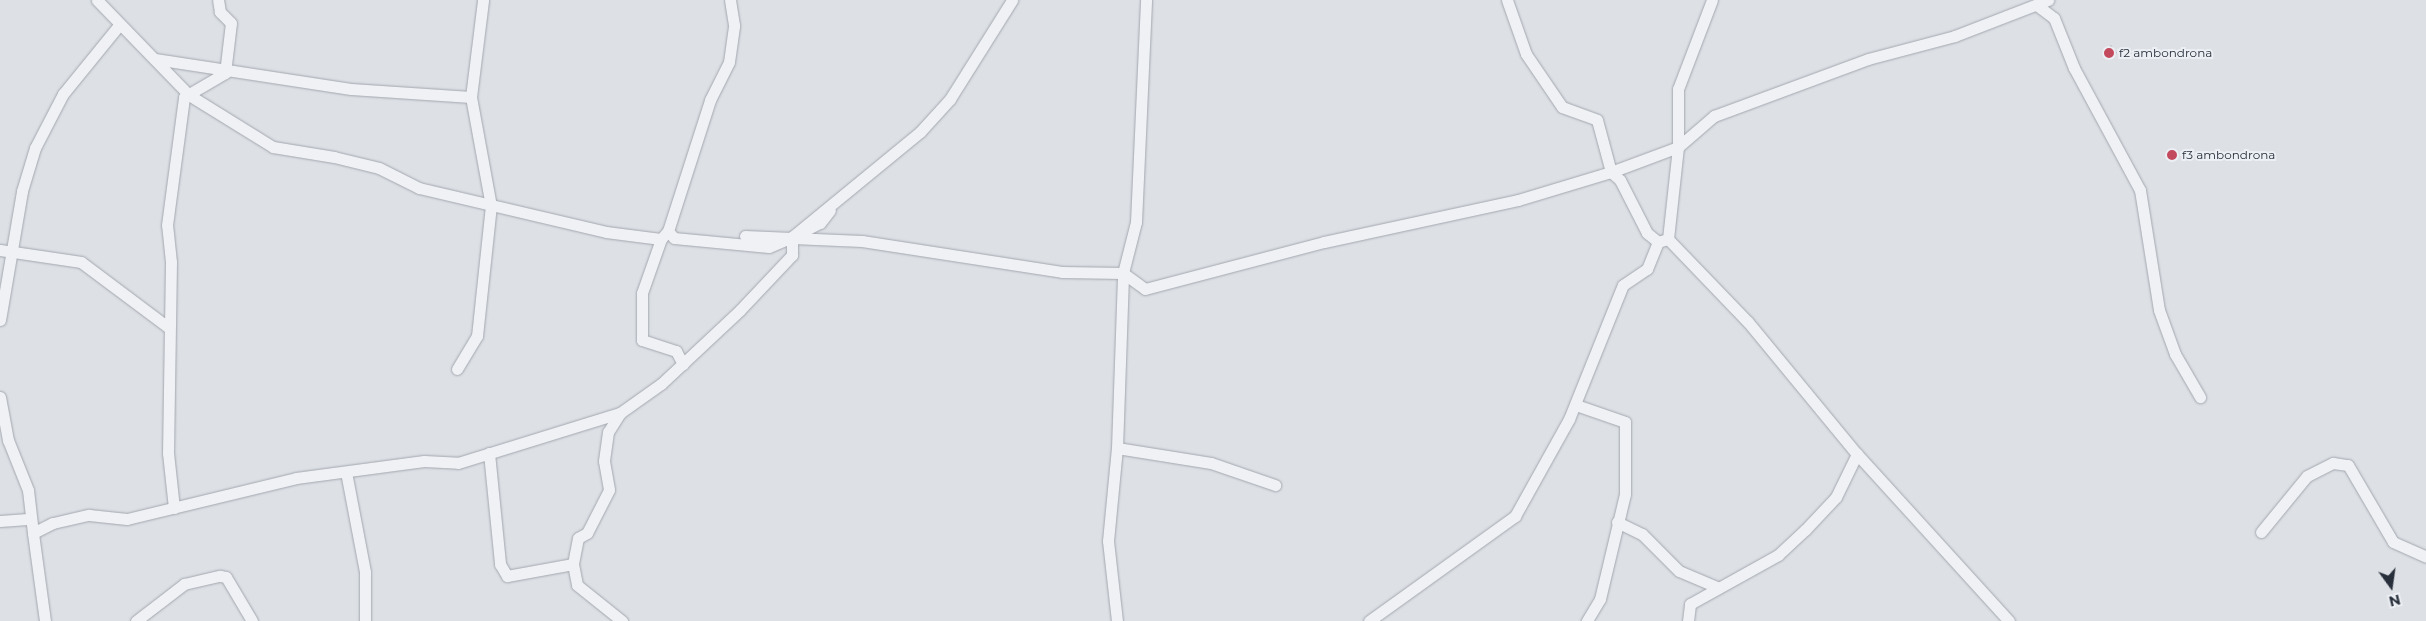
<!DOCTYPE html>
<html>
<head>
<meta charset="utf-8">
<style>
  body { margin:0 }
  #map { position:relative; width:2426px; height:621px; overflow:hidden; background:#dde0e5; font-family:Montserrat,sans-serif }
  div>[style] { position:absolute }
  .building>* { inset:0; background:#b4bac2 }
  .roads { filter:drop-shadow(0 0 1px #a3a7af) drop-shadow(0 0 1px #a3a7af) }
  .minor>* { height:11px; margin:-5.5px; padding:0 5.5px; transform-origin:5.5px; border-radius:5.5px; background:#eff1f4 }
  .dots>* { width:14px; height:14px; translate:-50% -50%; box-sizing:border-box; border:2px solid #eceff3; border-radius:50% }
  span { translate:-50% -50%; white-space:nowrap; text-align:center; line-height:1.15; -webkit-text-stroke:4px #eceff3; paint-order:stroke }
  .poi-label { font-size:12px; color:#272f3b }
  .left { translate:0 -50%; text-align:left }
  .north { position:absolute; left:2366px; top:561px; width:50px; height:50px; -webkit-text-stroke:4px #eceff3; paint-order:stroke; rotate:166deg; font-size:14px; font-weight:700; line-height:20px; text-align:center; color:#272f3b }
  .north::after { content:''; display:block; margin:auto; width:18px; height:22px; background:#272f3b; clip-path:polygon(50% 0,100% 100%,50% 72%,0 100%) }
</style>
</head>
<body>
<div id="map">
  <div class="building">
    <div style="clip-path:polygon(2111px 45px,2117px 53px,2108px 60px,2102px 52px)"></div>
  </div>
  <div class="roads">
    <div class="minor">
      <div style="left:97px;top:0;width:132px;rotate:45.9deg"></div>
      <div style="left:189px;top:95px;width:99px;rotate:31.8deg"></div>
      <div style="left:273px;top:147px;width:62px;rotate:9.3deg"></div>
      <div style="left:334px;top:157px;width:46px;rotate:13.7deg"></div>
      <div style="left:379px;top:168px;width:45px;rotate:26.6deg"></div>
      <div style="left:419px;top:188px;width:192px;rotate:13.2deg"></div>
      <div style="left:606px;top:232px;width:55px;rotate:7.3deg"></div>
      <div style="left:661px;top:239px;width:11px;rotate:-49deg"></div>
      <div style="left:668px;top:231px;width:9px;rotate:49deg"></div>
      <div style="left:674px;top:238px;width:95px;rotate:5.4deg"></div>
      <div style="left:769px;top:247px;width:25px;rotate:-23deg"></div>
      <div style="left:792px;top:237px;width:166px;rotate:-39.4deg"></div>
      <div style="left:920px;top:132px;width:45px;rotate:-47.7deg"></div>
      <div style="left:950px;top:99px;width:117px;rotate:-57.9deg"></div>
      <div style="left:1507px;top:0;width:57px;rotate:70.6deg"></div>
      <div style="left:1526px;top:54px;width:64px;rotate:55.8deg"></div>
      <div style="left:1562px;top:107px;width:37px;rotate:20deg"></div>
      <div style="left:1597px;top:120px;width:54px;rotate:74.9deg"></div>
      <div style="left:1611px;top:172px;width:12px;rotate:42deg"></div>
      <div style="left:1620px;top:180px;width:59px;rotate:63deg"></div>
      <div style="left:1647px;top:233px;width:14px;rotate:39deg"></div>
      <div style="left:1712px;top:0;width:95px;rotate:110.9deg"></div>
      <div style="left:1678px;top:89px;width:58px;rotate:90deg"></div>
      <div style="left:1678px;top:147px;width:93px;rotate:96.2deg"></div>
      <div style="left:1668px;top:239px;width:115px;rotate:46.1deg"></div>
      <div style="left:1748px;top:322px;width:171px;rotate:50.5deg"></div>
      <div style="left:1857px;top:454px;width:226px;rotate:47.7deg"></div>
      <div style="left:2038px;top:6px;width:20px;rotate:37deg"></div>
      <div style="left:2054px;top:18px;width:54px;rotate:68.2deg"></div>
      <div style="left:2074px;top:68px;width:139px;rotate:61.6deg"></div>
      <div style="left:2140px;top:190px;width:121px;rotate:81deg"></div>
      <div style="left:2159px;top:310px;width:47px;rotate:70deg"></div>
      <div style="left:2175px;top:354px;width:50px;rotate:59.8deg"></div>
      <div style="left:155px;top:59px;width:198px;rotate:8.7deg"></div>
      <div style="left:351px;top:89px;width:120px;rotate:3.8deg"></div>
      <div style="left:668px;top:231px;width:138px;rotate:-72.2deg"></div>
      <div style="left:710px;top:100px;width:42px;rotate:-63.4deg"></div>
      <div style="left:729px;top:62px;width:37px;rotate:-82deg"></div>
      <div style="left:734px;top:25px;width:25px;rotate:-99deg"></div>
      <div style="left:745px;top:236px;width:117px;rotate:2.4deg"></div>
      <div style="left:862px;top:241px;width:202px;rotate:8.8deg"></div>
      <div style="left:1062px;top:272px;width:61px;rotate:0.9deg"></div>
      <div style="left:1123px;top:273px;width:27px;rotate:36deg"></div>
      <div style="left:1145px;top:289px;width:185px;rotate:-14.7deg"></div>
      <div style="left:1324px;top:242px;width:198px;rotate:-12.2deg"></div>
      <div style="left:1518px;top:200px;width:97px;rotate:-16.8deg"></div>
      <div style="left:1611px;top:172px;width:72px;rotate:-20.5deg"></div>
      <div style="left:1678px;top:147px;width:48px;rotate:-40.7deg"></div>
      <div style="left:1714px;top:116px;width:164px;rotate:-20.3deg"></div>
      <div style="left:1868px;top:59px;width:90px;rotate:-14.8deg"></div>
      <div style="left:1955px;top:36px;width:100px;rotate:-21.2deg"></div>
      <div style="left:661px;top:239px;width:57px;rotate:109.4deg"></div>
      <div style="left:642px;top:293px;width:47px;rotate:90deg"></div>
      <div style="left:642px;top:340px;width:36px;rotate:18deg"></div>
      <div style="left:676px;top:351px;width:15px;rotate:62deg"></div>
      <div style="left:0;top:250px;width:82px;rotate:8.4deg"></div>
      <div style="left:81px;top:262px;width:109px;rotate:36.8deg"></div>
      <div style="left:0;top:320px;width:131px;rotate:-80.3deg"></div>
      <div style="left:22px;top:191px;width:45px;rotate:-73.2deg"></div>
      <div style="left:35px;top:148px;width:61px;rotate:-62.6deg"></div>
      <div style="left:63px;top:94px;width:89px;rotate:-50.9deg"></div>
      <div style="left:457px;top:369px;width:39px;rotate:-59deg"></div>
      <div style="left:477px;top:336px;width:131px;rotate:-83.9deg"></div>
      <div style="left:491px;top:206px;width:111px;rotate:-100.4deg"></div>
      <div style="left:471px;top:97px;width:98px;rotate:-82.9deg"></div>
      <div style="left:0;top:397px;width:44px;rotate:79.5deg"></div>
      <div style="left:8px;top:440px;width:54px;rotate:68.2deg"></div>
      <div style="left:28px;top:490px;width:43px;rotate:83.4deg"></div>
      <div style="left:1576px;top:405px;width:52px;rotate:19.1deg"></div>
      <div style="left:1625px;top:422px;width:72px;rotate:90deg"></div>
      <div style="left:1625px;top:494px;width:108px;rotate:103.4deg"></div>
      <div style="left:1600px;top:599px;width:26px;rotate:121deg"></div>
      <div style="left:620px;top:413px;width:22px;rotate:122deg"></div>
      <div style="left:608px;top:432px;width:29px;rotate:98deg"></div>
      <div style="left:604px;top:461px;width:29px;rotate:80deg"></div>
      <div style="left:609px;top:490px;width:48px;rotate:117.1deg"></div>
      <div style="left:587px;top:533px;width:10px;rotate:151deg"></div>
      <div style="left:578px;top:538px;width:26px;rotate:101deg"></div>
      <div style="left:573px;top:564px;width:21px;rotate:79deg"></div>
      <div style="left:577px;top:585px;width:58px;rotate:38.7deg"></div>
      <div style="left:1117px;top:448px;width:95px;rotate:9.1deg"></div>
      <div style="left:1211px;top:463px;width:68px;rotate:19deg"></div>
      <div style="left:489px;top:453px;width:112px;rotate:84.3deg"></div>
      <div style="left:500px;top:564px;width:14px;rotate:60deg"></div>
      <div style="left:507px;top:576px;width:67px;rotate:-10.3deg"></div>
      <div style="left:346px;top:472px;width:102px;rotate:79.2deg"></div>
      <div style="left:365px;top:572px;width:49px;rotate:90deg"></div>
      <div style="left:174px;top:508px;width:55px;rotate:-96.2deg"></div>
      <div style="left:168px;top:453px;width:191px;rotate:-89.1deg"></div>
      <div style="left:171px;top:262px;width:37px;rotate:-96deg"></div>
      <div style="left:167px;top:225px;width:129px;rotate:-82.4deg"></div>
      <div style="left:184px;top:97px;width:48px;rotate:-30.3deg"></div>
      <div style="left:225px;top:73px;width:50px;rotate:-83.2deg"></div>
      <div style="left:231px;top:23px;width:16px;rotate:-135deg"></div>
      <div style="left:220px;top:12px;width:12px;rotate:-99deg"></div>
      <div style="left:0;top:521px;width:31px;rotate:-4deg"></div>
      <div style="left:1617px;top:522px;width:28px;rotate:26deg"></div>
      <div style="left:1642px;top:534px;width:52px;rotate:45deg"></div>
      <div style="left:1679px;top:571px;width:43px;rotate:23deg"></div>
      <div style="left:2261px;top:532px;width:72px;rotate:-50.6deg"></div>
      <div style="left:2307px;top:476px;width:29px;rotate:-27deg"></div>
      <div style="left:2333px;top:463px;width:15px;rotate:8deg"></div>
      <div style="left:2348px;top:465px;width:89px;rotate:59.7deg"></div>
      <div style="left:2393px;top:542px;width:36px;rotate:24deg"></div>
      <div style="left:45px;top:621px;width:89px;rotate:-97.8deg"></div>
      <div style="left:33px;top:533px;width:22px;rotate:-27deg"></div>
      <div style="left:53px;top:523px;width:37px;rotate:-13deg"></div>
      <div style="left:89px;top:515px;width:38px;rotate:6deg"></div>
      <div style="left:127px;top:519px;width:174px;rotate:-13.6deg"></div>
      <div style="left:296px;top:478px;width:129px;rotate:-7.6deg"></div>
      <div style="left:424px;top:461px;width:34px;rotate:3deg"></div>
      <div style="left:458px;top:463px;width:170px;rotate:-17.2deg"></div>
      <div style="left:620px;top:413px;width:50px;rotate:-35.3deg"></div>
      <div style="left:661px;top:384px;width:108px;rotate:-43.1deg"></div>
      <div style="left:740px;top:310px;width:76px;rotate:-46.6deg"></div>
      <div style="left:792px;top:255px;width:18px;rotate:-90deg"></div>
      <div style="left:792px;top:237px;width:31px;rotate:-27deg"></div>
      <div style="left:820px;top:223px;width:16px;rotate:-52deg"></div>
      <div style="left:136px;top:621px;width:61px;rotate:-37.6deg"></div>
      <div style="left:184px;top:584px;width:37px;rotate:-13deg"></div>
      <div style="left:220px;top:576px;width:6px;rotate:9deg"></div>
      <div style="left:226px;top:577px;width:51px;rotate:59.4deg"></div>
      <div style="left:1117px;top:621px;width:81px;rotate:-96.4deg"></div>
      <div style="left:1108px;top:541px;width:93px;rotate:-84.5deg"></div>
      <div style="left:1117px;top:448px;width:175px;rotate:-88deg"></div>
      <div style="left:1123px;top:273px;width:53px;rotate:-75.7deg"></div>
      <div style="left:1136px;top:222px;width:222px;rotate:-87.4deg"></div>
      <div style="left:1369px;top:621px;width:180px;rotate:-35.7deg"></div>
      <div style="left:1515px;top:516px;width:111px;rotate:-60.9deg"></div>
      <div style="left:1569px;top:419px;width:144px;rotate:-68.1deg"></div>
      <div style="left:1623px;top:285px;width:29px;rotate:-34deg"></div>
      <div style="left:1647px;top:269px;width:29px;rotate:-68deg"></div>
      <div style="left:1658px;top:242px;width:10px;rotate:-17deg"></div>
      <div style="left:1688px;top:621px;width:17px;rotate:-83deg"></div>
      <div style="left:1690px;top:604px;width:101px;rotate:-29.1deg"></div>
      <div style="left:1778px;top:555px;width:37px;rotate:-43deg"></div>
      <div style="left:1805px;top:530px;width:45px;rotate:-46.8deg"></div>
      <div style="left:1836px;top:497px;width:48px;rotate:-64deg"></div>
    </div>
  </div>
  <div class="dots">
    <div style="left:2109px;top:53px;background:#c3495d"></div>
    <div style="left:2172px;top:155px;background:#c3495d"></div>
  </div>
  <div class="poi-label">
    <span class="left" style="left:2119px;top:53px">f2 ambondrona</span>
    <span class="left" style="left:2182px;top:155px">f3 ambondrona</span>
  </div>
  <div class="north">N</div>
</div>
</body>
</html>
